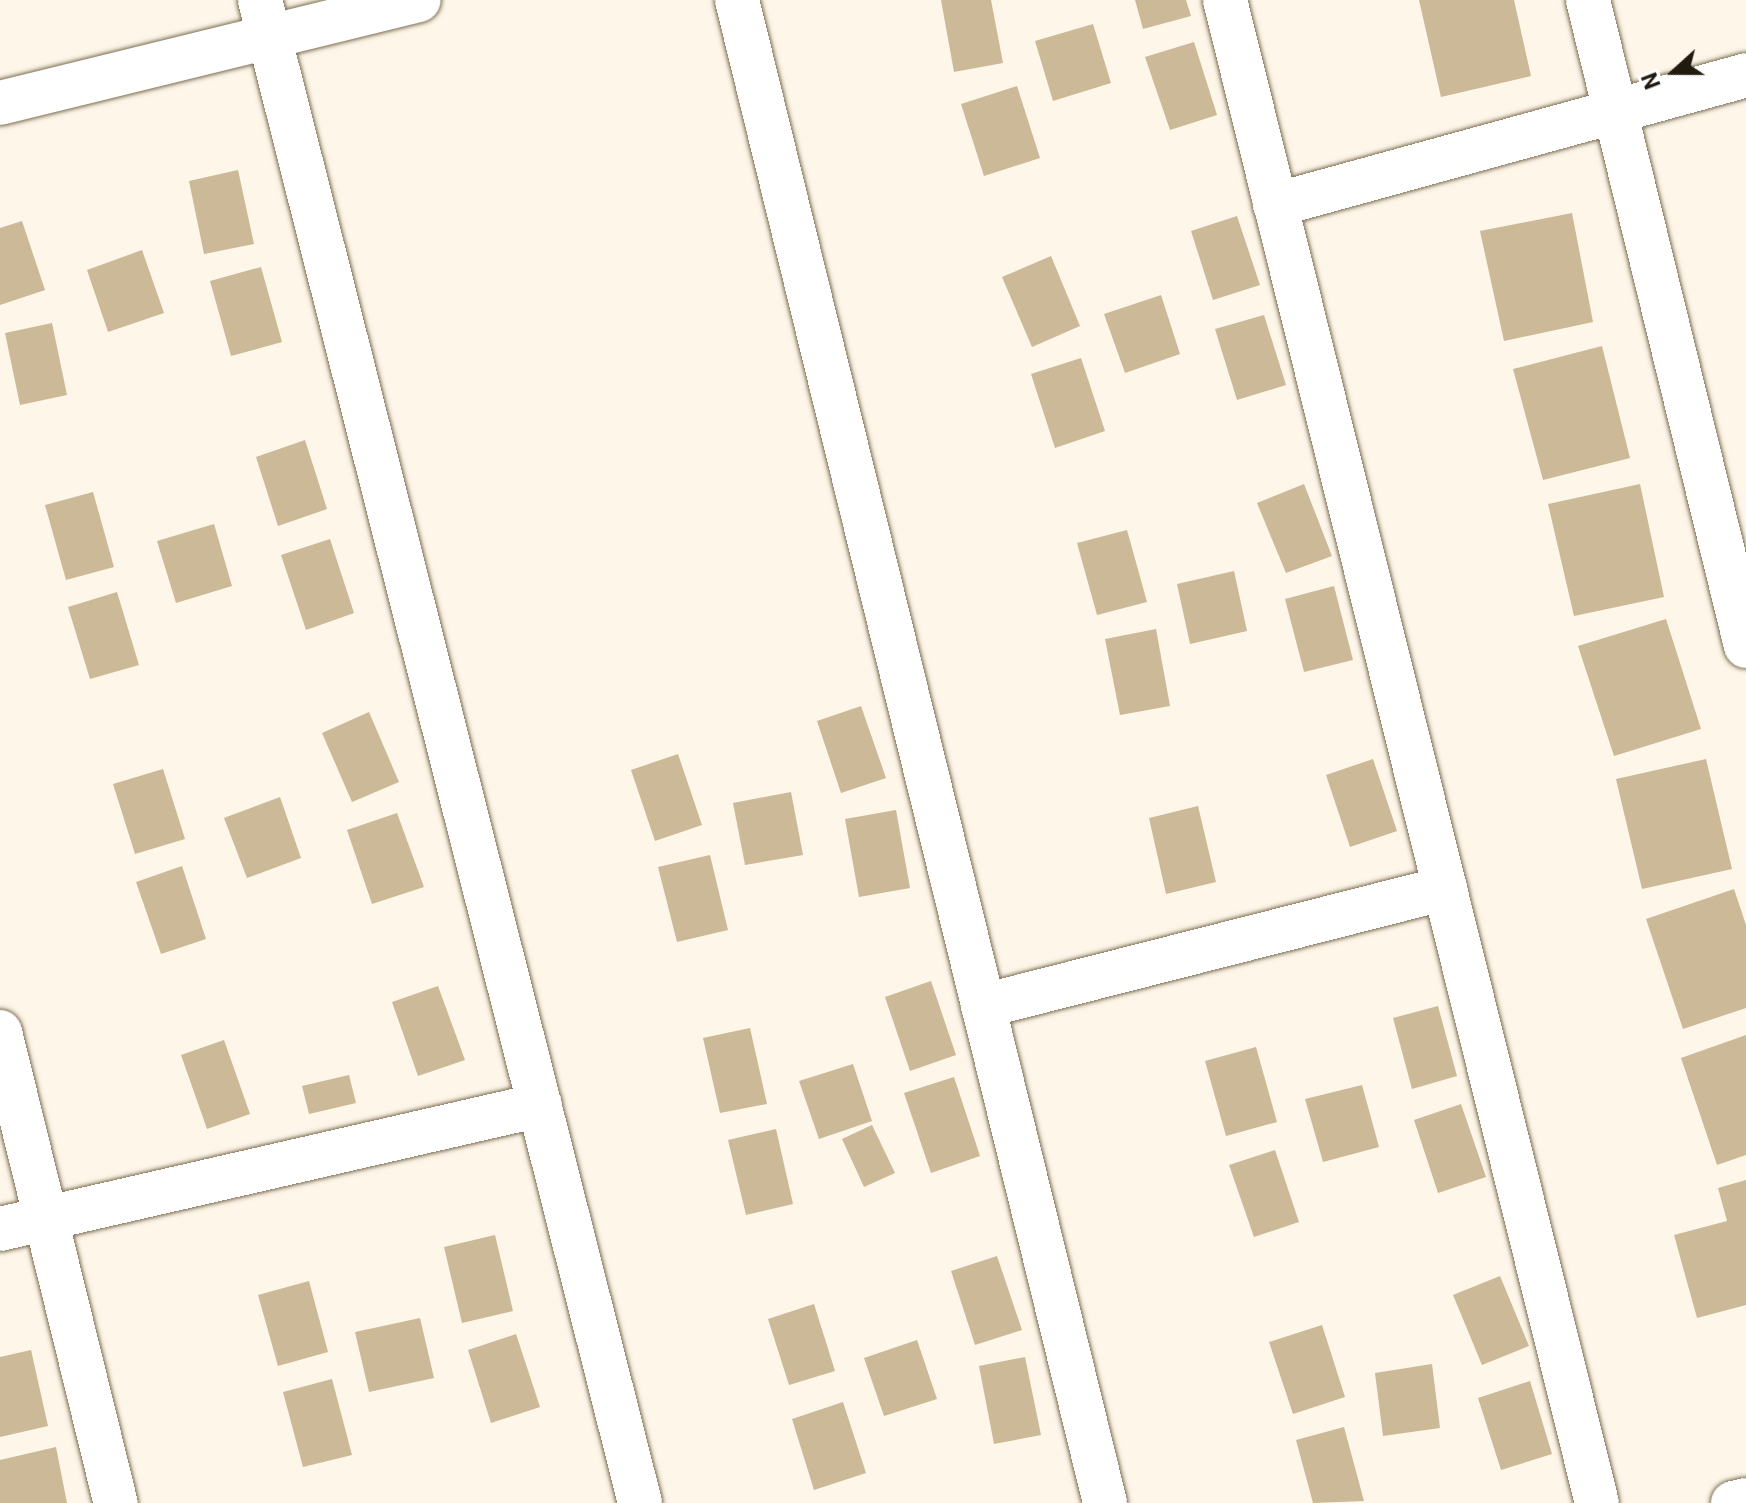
<!DOCTYPE html>
<html>
<head>
<meta charset="utf-8">
<style>
  body { margin:0 }
  #map { position:relative; width:1746px; height:1503px; overflow:hidden; background:#fdf6e9; font-family:Roboto,sans-serif }
  div>[style] { position:absolute }
  .building>* { inset:0; background:#cbb997 }
  .roads { filter:drop-shadow(0 0 2px #7e6e52) drop-shadow(0 0 2px #7e6e52) }
  .street>* { height:44px; margin:-22px; padding:0 22px; transform-origin:22px; border-radius:22px; background:#fff }
  span { translate:-50% -50%; white-space:nowrap; text-align:center; line-height:1.15; -webkit-text-stroke:6px #fff; paint-order:stroke }
  .north { position:absolute; left:1634px; top:32px; width:80px; height:80px; -webkit-text-stroke:6px #fff; paint-order:stroke; rotate:249deg; font-size:22px; font-weight:700; line-height:32px; text-align:center; color:#211a0f }
  .north::after { content:''; display:block; margin:auto; width:28px; height:36px; background:#211a0f; clip-path:polygon(50% 0,100% 100%,50% 72%,0 100%) }
</style>
</head>
<body>
<div id="map">
  <div class="building">
    <div style="clip-path:polygon(941px 0,991px 0,1003px 63px,954px 72px)"></div>
    <div style="clip-path:polygon(1135px 0,1186px 0,1191px 16px,1143px 29px)"></div>
    <div style="clip-path:polygon(1419px 0,1514px 0,1531px 76px,1441px 97px)"></div>
    <div style="clip-path:polygon(1093px 24px,1111px 83px,1053px 101px,1035px 41px)"></div>
    <div style="clip-path:polygon(1194px 42px,1217px 115px,1170px 130px,1145px 57px)"></div>
    <div style="clip-path:polygon(1017px 86px,1040px 158px,984px 176px,961px 104px)"></div>
    <div style="clip-path:polygon(238px 170px,254px 244px,204px 254px,189px 181px)"></div>
    <div style="clip-path:polygon(1572px 213px,1593px 322px,1504px 341px,1480px 231px)"></div>
    <div style="clip-path:polygon(1237px 216px,1260px 285px,1213px 300px,1191px 231px)"></div>
    <div style="clip-path:polygon(22px 221px,45px 290px,0 305px,0 228px)"></div>
    <div style="clip-path:polygon(142px 250px,164px 313px,108px 332px,87px 270px)"></div>
    <div style="clip-path:polygon(1051px 256px,1080px 326px,1032px 347px,1002px 277px)"></div>
    <div style="clip-path:polygon(261px 267px,282px 342px,231px 356px,210px 281px)"></div>
    <div style="clip-path:polygon(1161px 295px,1180px 354px,1125px 373px,1104px 314px)"></div>
    <div style="clip-path:polygon(1264px 315px,1286px 385px,1237px 400px,1215px 329px)"></div>
    <div style="clip-path:polygon(52px 323px,67px 395px,20px 405px,5px 333px)"></div>
    <div style="clip-path:polygon(1602px 346px,1630px 458px,1543px 480px,1513px 369px)"></div>
    <div style="clip-path:polygon(1081px 358px,1105px 431px,1055px 448px,1031px 374px)"></div>
    <div style="clip-path:polygon(305px 440px,327px 509px,278px 526px,256px 457px)"></div>
    <div style="clip-path:polygon(1304px 484px,1332px 556px,1286px 573px,1257px 503px)"></div>
    <div style="clip-path:polygon(1640px 484px,1664px 597px,1574px 616px,1548px 504px)"></div>
    <div style="clip-path:polygon(93px 492px,114px 567px,66px 580px,45px 505px)"></div>
    <div style="clip-path:polygon(214px 524px,232px 586px,176px 603px,157px 541px)"></div>
    <div style="clip-path:polygon(1127px 530px,1147px 602px,1097px 615px,1077px 543px)"></div>
    <div style="clip-path:polygon(330px 539px,354px 613px,306px 630px,281px 555px)"></div>
    <div style="clip-path:polygon(1234px 571px,1247px 631px,1190px 644px,1177px 584px)"></div>
    <div style="clip-path:polygon(1334px 586px,1353px 660px,1304px 672px,1285px 599px)"></div>
    <div style="clip-path:polygon(117px 592px,139px 665px,90px 679px,68px 607px)"></div>
    <div style="clip-path:polygon(1666px 619px,1701px 729px,1614px 756px,1578px 646px)"></div>
    <div style="clip-path:polygon(1156px 629px,1170px 706px,1120px 715px,1105px 639px)"></div>
    <div style="clip-path:polygon(861px 706px,886px 778px,841px 793px,817px 721px)"></div>
    <div style="clip-path:polygon(369px 712px,399px 782px,352px 802px,322px 733px)"></div>
    <div style="clip-path:polygon(678px 754px,702px 825px,655px 841px,631px 770px)"></div>
    <div style="clip-path:polygon(1373px 759px,1397px 831px,1350px 847px,1326px 775px)"></div>
    <div style="clip-path:polygon(1706px 759px,1732px 869px,1642px 889px,1616px 779px)"></div>
    <div style="clip-path:polygon(163px 769px,185px 839px,135px 854px,113px 784px)"></div>
    <div style="clip-path:polygon(791px 792px,803px 855px,745px 865px,733px 803px)"></div>
    <div style="clip-path:polygon(280px 797px,301px 858px,247px 878px,224px 818px)"></div>
    <div style="clip-path:polygon(1198px 806px,1216px 882px,1166px 894px,1149px 818px)"></div>
    <div style="clip-path:polygon(896px 810px,910px 888px,859px 897px,845px 819px)"></div>
    <div style="clip-path:polygon(397px 813px,424px 887px,372px 904px,347px 830px)"></div>
    <div style="clip-path:polygon(710px 855px,728px 930px,677px 942px,658px 867px)"></div>
    <div style="clip-path:polygon(182px 866px,206px 939px,161px 954px,136px 882px)"></div>
    <div style="clip-path:polygon(1734px 889px,1746px 925px,1746px 1008px,1683px 1029px,1646px 919px)"></div>
    <div style="clip-path:polygon(931px 981px,956px 1055px,910px 1071px,885px 997px)"></div>
    <div style="clip-path:polygon(438px 986px,465px 1060px,418px 1076px,392px 1002px)"></div>
    <div style="clip-path:polygon(1438px 1006px,1457px 1076px,1412px 1089px,1393px 1018px)"></div>
    <div style="clip-path:polygon(750px 1028px,767px 1104px,720px 1113px,703px 1038px)"></div>
    <div style="clip-path:polygon(1746px 1035px,1746px 1155px,1717px 1165px,1681px 1058px)"></div>
    <div style="clip-path:polygon(224px 1040px,250px 1114px,207px 1129px,181px 1055px)"></div>
    <div style="clip-path:polygon(1256px 1047px,1277px 1122px,1226px 1136px,1205px 1061px)"></div>
    <div style="clip-path:polygon(853px 1064px,872px 1121px,819px 1139px,799px 1081px)"></div>
    <div style="clip-path:polygon(349px 1075px,356px 1103px,309px 1114px,302px 1086px)"></div>
    <div style="clip-path:polygon(954px 1077px,980px 1156px,931px 1173px,904px 1093px)"></div>
    <div style="clip-path:polygon(1362px 1085px,1379px 1147px,1323px 1162px,1305px 1099px)"></div>
    <div style="clip-path:polygon(1461px 1104px,1486px 1177px,1438px 1193px,1414px 1120px)"></div>
    <div style="clip-path:polygon(872px 1125px,895px 1173px,864px 1187px,842px 1139px)"></div>
    <div style="clip-path:polygon(776px 1129px,793px 1204px,746px 1215px,728px 1140px)"></div>
    <div style="clip-path:polygon(1275px 1150px,1299px 1222px,1254px 1237px,1229px 1165px)"></div>
    <div style="clip-path:polygon(1746px 1180px,1746px 1305px,1697px 1318px,1674px 1235px,1727px 1221px,1718px 1188px)"></div>
    <div style="clip-path:polygon(495px 1235px,513px 1311px,462px 1323px,444px 1247px)"></div>
    <div style="clip-path:polygon(997px 1256px,1022px 1330px,975px 1345px,951px 1271px)"></div>
    <div style="clip-path:polygon(1500px 1276px,1529px 1346px,1482px 1365px,1453px 1295px)"></div>
    <div style="clip-path:polygon(309px 1281px,328px 1352px,278px 1366px,258px 1295px)"></div>
    <div style="clip-path:polygon(814px 1304px,835px 1371px,789px 1385px,768px 1319px)"></div>
    <div style="clip-path:polygon(420px 1318px,434px 1378px,369px 1392px,355px 1332px)"></div>
    <div style="clip-path:polygon(1322px 1325px,1345px 1397px,1293px 1414px,1269px 1342px)"></div>
    <div style="clip-path:polygon(516px 1334px,540px 1407px,491px 1423px,468px 1350px)"></div>
    <div style="clip-path:polygon(917px 1340px,937px 1399px,884px 1416px,864px 1358px)"></div>
    <div style="clip-path:polygon(31px 1350px,48px 1426px,0 1437px,0 1357px)"></div>
    <div style="clip-path:polygon(1025px 1357px,1041px 1435px,994px 1444px,979px 1366px)"></div>
    <div style="clip-path:polygon(1432px 1364px,1440px 1428px,1383px 1436px,1375px 1373px)"></div>
    <div style="clip-path:polygon(332px 1379px,352px 1455px,303px 1467px,283px 1392px)"></div>
    <div style="clip-path:polygon(1530px 1381px,1552px 1454px,1501px 1470px,1478px 1398px)"></div>
    <div style="clip-path:polygon(843px 1402px,866px 1473px,814px 1490px,792px 1419px)"></div>
    <div style="clip-path:polygon(1344px 1427px,1364px 1501px,1313px 1503px,1296px 1440px)"></div>
    <div style="clip-path:polygon(56px 1447px,67px 1503px,0 1503px,0 1460px)"></div>
  </div>
  <div class="roads">
    <div class="street">
      <div style="left:260px;top:0;width:1550px;rotate:75.81deg"></div>
      <div style="left:737px;top:0;width:1547px;rotate:76.24deg"></div>
      <div style="left:1225px;top:0;width:1548px;rotate:76.1deg"></div>
      <div style="left:1588px;top:0;width:665px;rotate:76.26deg"></div>
      <div style="left:0;top:103px;width:431px;rotate:-13.8deg"></div>
      <div style="left:1275px;top:205px;width:489px;rotate:-15.4deg"></div>
      <div style="left:983px;top:1006px;width:477px;rotate:-14.3deg"></div>
      <div style="left:0;top:1032px;width:485px;rotate:76.2deg"></div>
      <div style="left:0;top:1229px;width:554px;rotate:-12.93deg"></div>
      <div style="left:1733px;top:1503px;width:13px;rotate:-13deg"></div>
    </div>
  </div>
  <div class="north">N</div>
</div>
</body>
</html>
